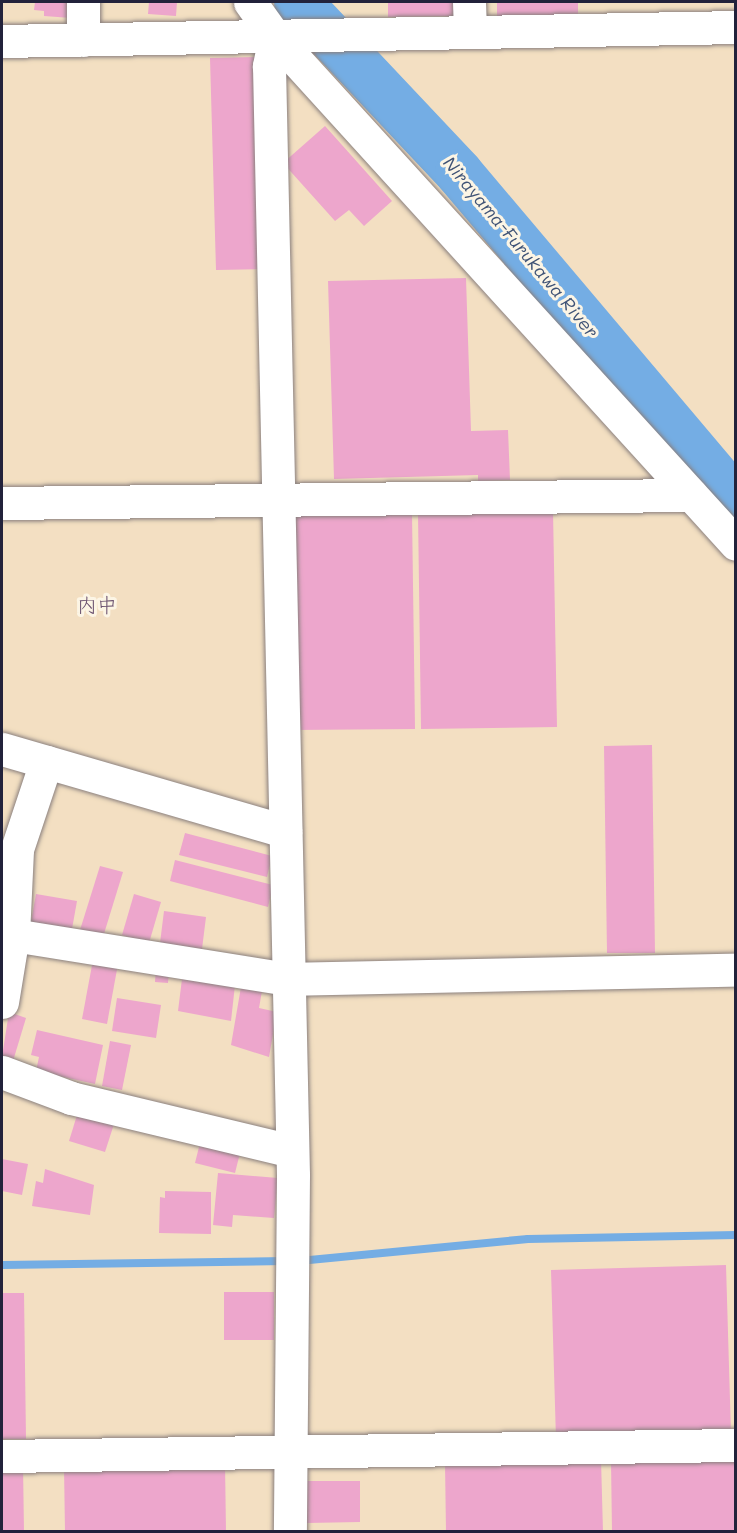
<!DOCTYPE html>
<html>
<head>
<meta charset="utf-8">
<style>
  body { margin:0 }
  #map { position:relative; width:737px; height:1533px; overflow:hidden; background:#f3dfc2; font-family:Mali,"Klee One",sans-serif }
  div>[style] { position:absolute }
  .stream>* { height:8px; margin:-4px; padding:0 4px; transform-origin:4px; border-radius:4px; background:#74ade4 }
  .river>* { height:48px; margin:-24px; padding:0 24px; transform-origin:24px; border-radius:24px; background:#74ade4 }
  .building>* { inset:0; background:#eda6cc }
  .roads { filter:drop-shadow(0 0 2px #8a807e) drop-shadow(0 0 2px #8a807e) }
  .minor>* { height:33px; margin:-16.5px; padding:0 16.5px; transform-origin:16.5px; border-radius:16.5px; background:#fff }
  span { translate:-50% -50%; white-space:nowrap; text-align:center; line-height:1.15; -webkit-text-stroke:6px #fcf5e5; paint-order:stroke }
  .water-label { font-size:18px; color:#3f5376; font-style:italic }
  .quarter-label { font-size:20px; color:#69506e }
  .frame { position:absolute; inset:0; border:3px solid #22223b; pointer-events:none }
</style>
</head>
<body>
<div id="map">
  <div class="stream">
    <div style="left:299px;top:1261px;width:230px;rotate:-5.5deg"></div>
    <div style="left:528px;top:1239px;width:208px;rotate:-1.1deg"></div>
    <div style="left:2px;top:1265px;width:284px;rotate:-0.8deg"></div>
  </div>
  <div class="river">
    <div style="left:298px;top:2px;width:235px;rotate:46.7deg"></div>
    <div style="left:459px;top:173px;width:429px;rotate:49.8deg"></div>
  </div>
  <div class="building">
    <div style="clip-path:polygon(35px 2px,72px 2px,71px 18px,44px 16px,44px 11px,34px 10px)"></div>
    <div style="clip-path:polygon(149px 2px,177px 2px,176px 16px,148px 14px)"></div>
    <div style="clip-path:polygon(388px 2px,456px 2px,457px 16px,388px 17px)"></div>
    <div style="clip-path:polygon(497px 2px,578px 2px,578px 16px,497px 18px)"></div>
    <div style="clip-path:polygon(256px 57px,262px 269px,216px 270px,210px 58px)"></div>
    <div style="clip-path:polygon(325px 126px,392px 201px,364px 226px,349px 210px,335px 221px,283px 163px)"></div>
    <div style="clip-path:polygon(466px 278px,471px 431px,508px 430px,510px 480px,478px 481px,478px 475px,334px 479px,328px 281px)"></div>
    <div style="clip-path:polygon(553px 511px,557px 727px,421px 729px,418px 513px)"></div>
    <div style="clip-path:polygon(412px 513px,415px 729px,293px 730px,290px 515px)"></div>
    <div style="clip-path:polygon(652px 745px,655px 953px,607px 953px,604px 746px)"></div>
    <div style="clip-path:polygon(185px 833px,272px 856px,267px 877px,179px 855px)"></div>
    <div style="clip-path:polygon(175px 860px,273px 885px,268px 907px,170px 881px)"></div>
    <div style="clip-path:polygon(100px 866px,123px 872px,103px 937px,80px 930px)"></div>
    <div style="clip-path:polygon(36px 894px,77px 901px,72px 929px,31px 922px)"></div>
    <div style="clip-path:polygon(134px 894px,161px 902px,149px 943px,122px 935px)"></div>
    <div style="clip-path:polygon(164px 911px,206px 917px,202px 949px,160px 943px)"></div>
    <div style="clip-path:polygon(93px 960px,118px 964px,107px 1024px,82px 1019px)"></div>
    <div style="clip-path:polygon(156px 968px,169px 970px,168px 983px,155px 982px)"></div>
    <div style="clip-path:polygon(182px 979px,235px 985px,231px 1021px,178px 1011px)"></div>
    <div style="clip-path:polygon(241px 987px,262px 991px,259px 1008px,277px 1012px,269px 1057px,231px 1045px)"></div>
    <div style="clip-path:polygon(117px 998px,161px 1005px,156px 1038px,112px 1031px)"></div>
    <div style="clip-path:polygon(9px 1012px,26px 1018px,13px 1061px,2px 1057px)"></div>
    <div style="clip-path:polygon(37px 1030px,103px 1045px,95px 1084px,36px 1071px,39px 1057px,31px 1055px)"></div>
    <div style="clip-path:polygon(110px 1041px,131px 1045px,122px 1090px,102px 1086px)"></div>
    <div style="clip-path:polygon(78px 1112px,114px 1124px,105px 1152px,69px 1141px)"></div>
    <div style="clip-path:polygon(200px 1143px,240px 1153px,235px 1173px,195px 1163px)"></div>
    <div style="clip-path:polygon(2px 1159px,28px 1164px,22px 1195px,2px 1191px)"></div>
    <div style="clip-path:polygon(45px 1169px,94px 1185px,90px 1215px,32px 1206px,36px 1181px,43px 1183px)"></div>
    <div style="clip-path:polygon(218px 1173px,278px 1178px,274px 1218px,233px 1215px,232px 1227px,213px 1225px)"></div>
    <div style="clip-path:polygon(165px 1191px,211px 1192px,211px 1234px,159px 1233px,160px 1197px,165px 1198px)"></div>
    <div style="clip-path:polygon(726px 1265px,731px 1434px,556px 1439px,551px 1270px)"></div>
    <div style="clip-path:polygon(224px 1292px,274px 1292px,274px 1340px,224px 1340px)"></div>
    <div style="clip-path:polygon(2px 1293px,24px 1293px,26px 1439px,2px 1439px)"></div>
    <div style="clip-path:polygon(736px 1458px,736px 1532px,612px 1532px,611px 1460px)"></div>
    <div style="clip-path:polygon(601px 1459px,603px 1532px,446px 1532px,445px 1462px)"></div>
    <div style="clip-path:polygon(225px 1463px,226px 1532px,65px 1532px,64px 1466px)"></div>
    <div style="clip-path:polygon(23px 1465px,24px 1532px,2px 1532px,2px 1466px)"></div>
    <div style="clip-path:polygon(306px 1481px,360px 1481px,360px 1522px,307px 1523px)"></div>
  </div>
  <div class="roads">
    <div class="minor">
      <div style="left:250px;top:2px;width:43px;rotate:54.5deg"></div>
      <div style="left:275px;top:37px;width:685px;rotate:47.72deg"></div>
      <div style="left:469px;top:2px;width:29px;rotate:88deg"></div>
      <div style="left:275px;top:37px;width:30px;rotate:102deg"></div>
      <div style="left:269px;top:66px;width:1109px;rotate:88.76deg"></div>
      <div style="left:293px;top:1175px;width:357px;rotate:90.5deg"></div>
      <div style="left:83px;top:40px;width:38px;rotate:-90deg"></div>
      <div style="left:2px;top:41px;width:734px;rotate:-1.09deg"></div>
      <div style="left:2px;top:503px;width:689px;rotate:-0.67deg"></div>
      <div style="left:2px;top:749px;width:295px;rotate:16.2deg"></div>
      <div style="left:13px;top:935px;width:278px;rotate:9.1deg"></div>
      <div style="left:288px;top:979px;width:448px;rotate:-1.2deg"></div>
      <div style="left:2px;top:1002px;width:68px;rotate:-80.7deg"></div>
      <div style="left:13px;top:935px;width:86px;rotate:-87.3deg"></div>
      <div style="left:17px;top:849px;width:92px;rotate:-71.6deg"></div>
      <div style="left:2px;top:1072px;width:74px;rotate:20.6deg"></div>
      <div style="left:71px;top:1098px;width:226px;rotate:13.5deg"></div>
      <div style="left:2px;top:1456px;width:734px;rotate:-0.86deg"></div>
    </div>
  </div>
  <div class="water-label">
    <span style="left:521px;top:247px;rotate:50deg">Nirayama-Furukawa River</span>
  </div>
  <div class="quarter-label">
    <span style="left:97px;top:604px">内中</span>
  </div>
  <div class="frame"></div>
</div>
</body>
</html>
